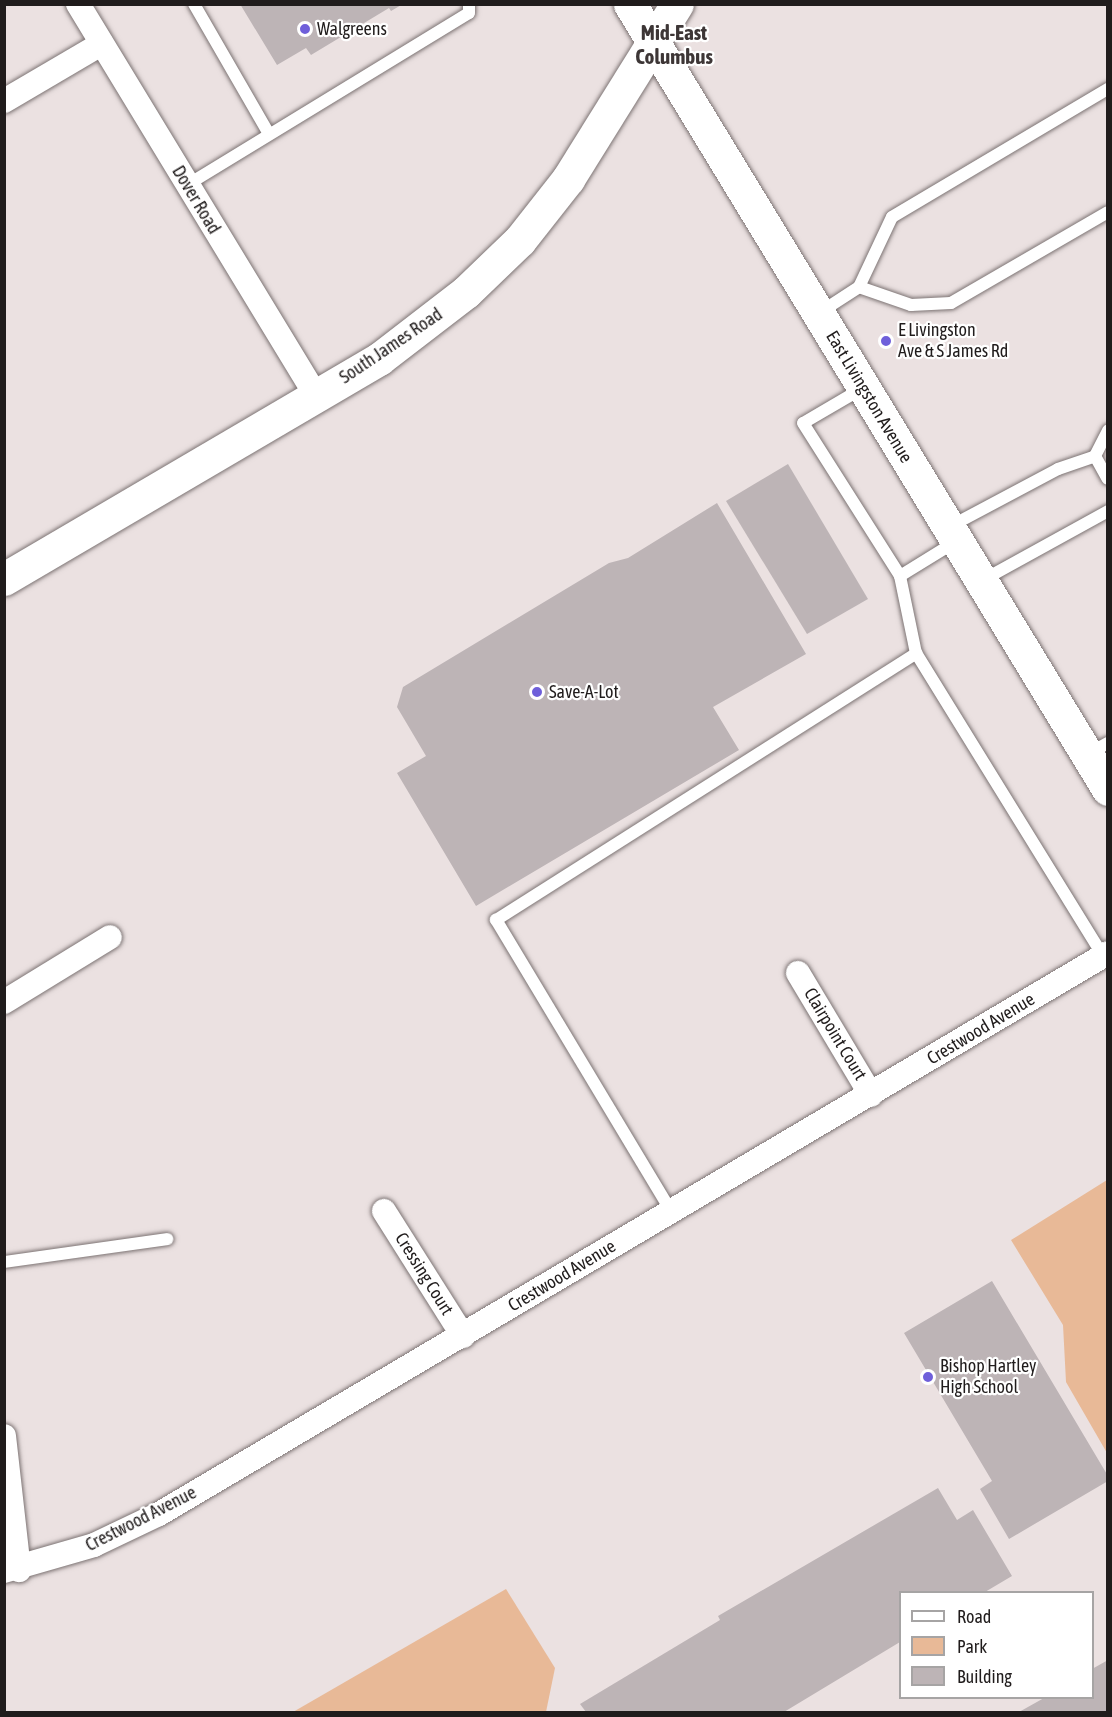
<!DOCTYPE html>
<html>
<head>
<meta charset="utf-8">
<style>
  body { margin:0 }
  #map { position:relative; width:1112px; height:1717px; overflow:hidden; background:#ebe1e1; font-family:"Asap Condensed",sans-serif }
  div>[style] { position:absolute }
  .green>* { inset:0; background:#e8b997 }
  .building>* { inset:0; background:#bdb4b6 }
  .roads { filter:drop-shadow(0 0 2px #7c7373) drop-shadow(0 0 2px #7c7373) }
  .service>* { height:12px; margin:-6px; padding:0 6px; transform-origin:6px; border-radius:6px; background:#fff }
  .minor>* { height:24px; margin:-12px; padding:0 12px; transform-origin:12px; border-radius:12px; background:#fff }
  .secondary>* { height:33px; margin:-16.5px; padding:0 16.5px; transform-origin:16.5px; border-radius:16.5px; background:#fff }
  .primary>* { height:33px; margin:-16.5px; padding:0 16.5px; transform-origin:16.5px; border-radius:16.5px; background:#fff }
  .dots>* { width:16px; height:16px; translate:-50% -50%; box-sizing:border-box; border:3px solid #fff; border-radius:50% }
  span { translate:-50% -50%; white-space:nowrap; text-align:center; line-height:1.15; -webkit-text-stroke:4.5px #fff; paint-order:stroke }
  .poi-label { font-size:18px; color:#201c1c }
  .left { translate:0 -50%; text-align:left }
  .street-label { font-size:18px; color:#201c1c }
  .quarter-label { font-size:21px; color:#3d3636; font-weight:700 }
  .frame { position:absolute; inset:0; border:6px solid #201c1c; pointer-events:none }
  .legend { position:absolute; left:899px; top:1591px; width:195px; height:108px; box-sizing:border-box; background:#fff; border:2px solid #a6a4a4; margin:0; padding:8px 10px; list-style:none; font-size:18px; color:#201c1c }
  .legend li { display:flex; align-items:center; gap:12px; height:30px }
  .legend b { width:30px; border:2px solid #a6a4a4 }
</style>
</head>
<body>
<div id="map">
  <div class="green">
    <div style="clip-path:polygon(1107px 1180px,1107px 1453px,1066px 1382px,1063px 1325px,1011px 1240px)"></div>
    <div style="clip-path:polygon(506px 1589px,555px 1668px,546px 1712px,293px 1712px)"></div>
  </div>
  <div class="building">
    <div style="clip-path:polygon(240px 4px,403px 4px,391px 11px,389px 8px,311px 55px,306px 48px,277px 65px)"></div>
    <div style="clip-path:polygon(788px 464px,868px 599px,807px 634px,726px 501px)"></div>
    <div style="clip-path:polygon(717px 503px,806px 654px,713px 707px,739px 750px,476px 906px,397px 773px,426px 756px,397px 707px,403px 687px,609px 563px,628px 558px)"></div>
    <div style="clip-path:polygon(992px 1281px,1108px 1476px,1108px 1481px,1009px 1539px,980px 1489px,992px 1481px,904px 1333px)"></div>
    <div style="clip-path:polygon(938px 1488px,957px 1520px,973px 1510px,1012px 1576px,985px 1592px,900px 1592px,900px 1642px,784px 1712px,586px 1712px,580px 1704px,720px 1620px,718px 1616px)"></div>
    <div style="clip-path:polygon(1108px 1660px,1108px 1712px,1019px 1712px,1044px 1698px,1092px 1698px,1092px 1669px)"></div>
  </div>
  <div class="roads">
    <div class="service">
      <div style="left:194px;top:4px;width:150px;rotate:60deg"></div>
      <div style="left:187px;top:185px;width:330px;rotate:-31.4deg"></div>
      <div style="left:469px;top:13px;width:9px;rotate:-90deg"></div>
      <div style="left:859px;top:287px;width:55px;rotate:19.1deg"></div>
      <div style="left:911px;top:305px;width:40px;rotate:-2.9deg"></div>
      <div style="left:951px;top:303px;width:181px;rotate:-30.1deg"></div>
      <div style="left:819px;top:313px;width:48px;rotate:-33deg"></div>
      <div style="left:859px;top:287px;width:77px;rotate:-64.8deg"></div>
      <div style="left:892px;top:217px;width:251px;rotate:-30.7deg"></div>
      <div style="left:863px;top:388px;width:69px;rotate:149.7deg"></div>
      <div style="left:803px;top:423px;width:181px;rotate:57.6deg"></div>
      <div style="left:900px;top:576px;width:79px;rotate:78.3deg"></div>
      <div style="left:916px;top:653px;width:356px;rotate:58.3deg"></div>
      <div style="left:1095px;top:456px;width:26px;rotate:61deg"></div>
      <div style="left:949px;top:527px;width:123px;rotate:-28deg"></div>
      <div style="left:1058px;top:469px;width:39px;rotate:-19deg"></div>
      <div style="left:1095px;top:456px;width:29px;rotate:-63deg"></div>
      <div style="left:900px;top:576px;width:65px;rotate:-31.7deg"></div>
      <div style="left:983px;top:580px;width:143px;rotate:-28.9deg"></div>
      <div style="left:1088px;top:754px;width:23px;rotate:-29deg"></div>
      <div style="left:671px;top:1211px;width:340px;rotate:-121deg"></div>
      <div style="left:496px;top:920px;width:498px;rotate:-32.4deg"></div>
      <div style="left:4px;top:1262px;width:165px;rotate:-8deg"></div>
    </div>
    <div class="minor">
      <div style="left:78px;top:4px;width:459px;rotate:58.7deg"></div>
      <div style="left:4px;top:101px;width:113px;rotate:-30.4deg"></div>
      <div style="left:798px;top:973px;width:142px;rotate:59.1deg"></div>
      <div style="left:4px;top:1002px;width:124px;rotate:-31.5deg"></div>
      <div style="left:384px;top:1211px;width:148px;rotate:57.7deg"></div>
      <div style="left:4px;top:1436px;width:135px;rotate:83.6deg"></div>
      <div style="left:4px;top:1571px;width:94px;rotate:-16.1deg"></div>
      <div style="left:94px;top:1545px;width:72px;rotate:-25.5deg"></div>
      <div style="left:159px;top:1514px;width:1102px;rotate:-30.59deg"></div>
    </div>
    <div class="secondary">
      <div style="left:630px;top:4px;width:919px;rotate:58.66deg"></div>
    </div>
    <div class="primary">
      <div style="left:4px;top:579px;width:435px;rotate:-30.4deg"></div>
      <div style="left:379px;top:359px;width:110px;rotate:-37.6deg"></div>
      <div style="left:466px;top:292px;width:75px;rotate:-43.9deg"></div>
      <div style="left:520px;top:240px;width:78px;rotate:-51.8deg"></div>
      <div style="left:568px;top:179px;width:206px;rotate:-58.1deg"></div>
    </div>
  </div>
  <div class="dots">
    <div style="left:305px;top:29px;background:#6f5fda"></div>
    <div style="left:886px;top:341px;background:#6f5fda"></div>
    <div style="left:537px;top:692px;background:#6f5fda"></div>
    <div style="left:928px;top:1377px;background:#6f5fda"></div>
  </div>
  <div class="poi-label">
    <span class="left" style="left:317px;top:29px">Walgreens</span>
    <span class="left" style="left:898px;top:341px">E Livingston<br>Ave &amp; S James Rd</span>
    <span class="left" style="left:549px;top:692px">Save-A-Lot</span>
    <span class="left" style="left:940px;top:1377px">Bishop Hartley<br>High School</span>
  </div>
  <div class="street-label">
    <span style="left:196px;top:200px;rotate:59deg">Dover Road</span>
    <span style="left:391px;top:346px;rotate:-34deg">South James Road</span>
    <span style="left:869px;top:397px;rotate:59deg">East Livingston Avenue</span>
    <span style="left:981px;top:1029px;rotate:-31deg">Crestwood Avenue</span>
    <span style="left:835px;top:1034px;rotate:59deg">Clairpoint Court</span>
    <span style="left:424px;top:1274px;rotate:58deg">Cressing Court</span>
    <span style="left:562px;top:1276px;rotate:-31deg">Crestwood Avenue</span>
    <span style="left:141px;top:1519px;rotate:-27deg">Crestwood Avenue</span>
  </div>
  <div class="quarter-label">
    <span style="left:674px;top:44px">Mid-East<br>Columbus</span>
  </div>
  <div class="frame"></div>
  <ul class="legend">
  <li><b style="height:8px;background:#fff"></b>Road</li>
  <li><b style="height:16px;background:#e8b997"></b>Park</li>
  <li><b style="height:16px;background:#bdb4b6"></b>Building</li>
  </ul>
</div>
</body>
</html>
